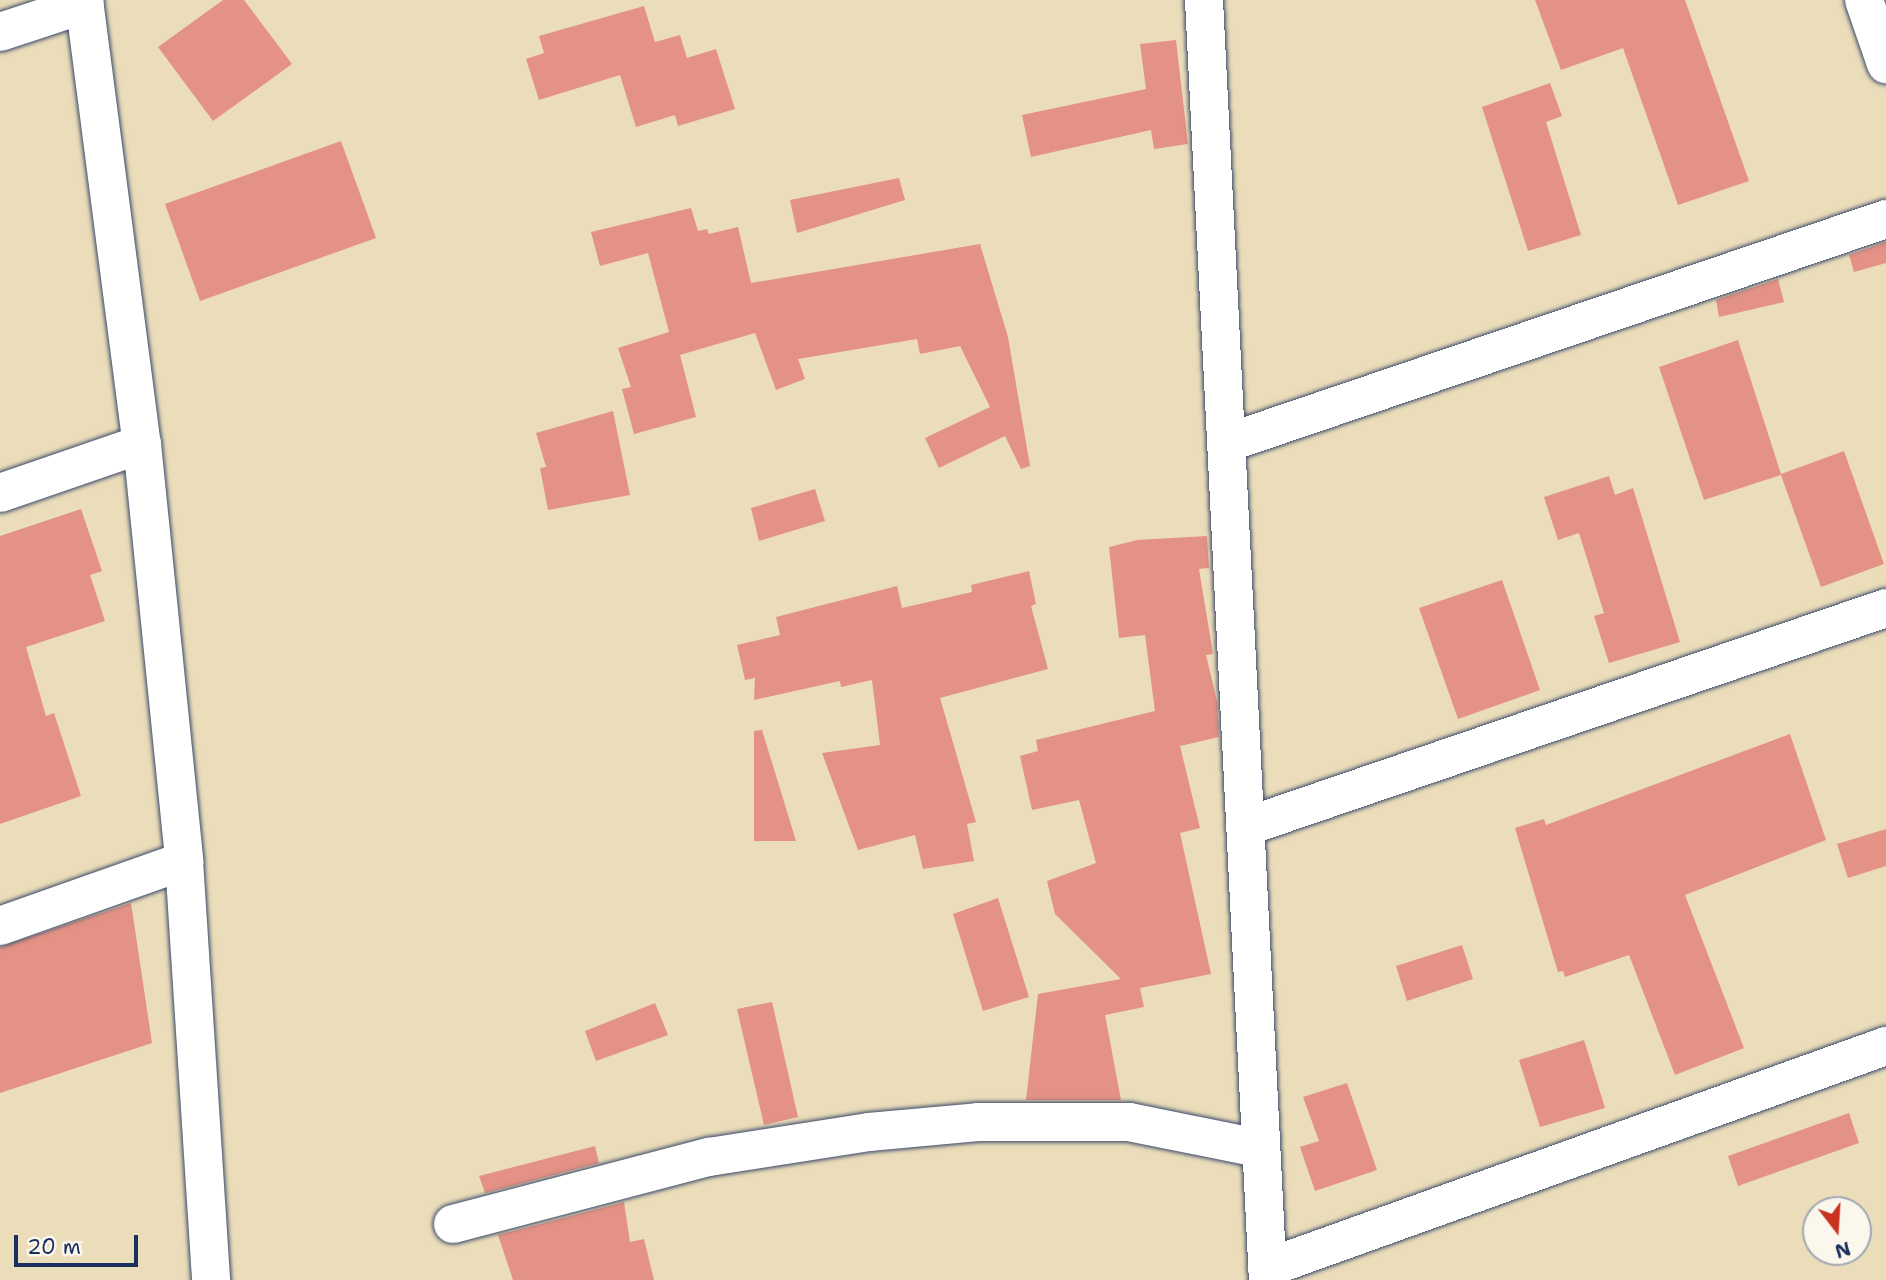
<!DOCTYPE html>
<html>
<head>
<meta charset="utf-8">
<style>
  body { margin:0 }
  #map { position:relative; width:1886px; height:1280px; overflow:hidden; background:#ebddb9; font-family:"Shantell Sans",sans-serif }
  div>[style] { position:absolute }
  .building>* { inset:0; background:#e39285 }
  .roads { filter:drop-shadow(0 0 2px #3a496c) drop-shadow(0 0 2px #3a496c) }
  .minor>* { height:38px; margin:-19px; padding:0 19px; transform-origin:19px; border-radius:19px; background:#fff }
  span { translate:-50% -50%; white-space:nowrap; text-align:center; line-height:1.15; -webkit-text-stroke:6px #fbf7ec; paint-order:stroke }
  .north { position:absolute; left:1802px; top:1196px; width:70px; height:70px; box-sizing:border-box; background:#fbf7ec; border:2px solid #a1a7b3; border-radius:50%; rotate:163deg; font-size:19px; font-weight:700; line-height:28px; text-align:center; color:#1b2f5e }
  .north::after { content:''; display:block; margin:auto; width:24px; height:32px; background:#c8321e; clip-path:polygon(50% 0,100% 100%,50% 72%,0 100%) }
  .scale { position:absolute; left:14px; top:1235px; width:124px; height:32px; box-sizing:border-box; border:4px solid #1b2f5e; border-top:0; padding-left:9px; font-size:21px; line-height:24px; white-space:nowrap; color:#1b2f5e; -webkit-text-stroke:5px #fbf7ec; paint-order:stroke }
</style>
</head>
<body>
<div id="map">
  <div class="building">
    <div style="clip-path:polygon(223px 0,244px 0,292px 64px,213px 121px,158px 47px)"></div>
    <div style="clip-path:polygon(1535px 0,1685px 0,1749px 181px,1678px 205px,1623px 48px,1561px 70px)"></div>
    <div style="clip-path:polygon(644px 6px,655px 42px,680px 35px,687px 58px,716px 49px,735px 109px,678px 126px,675px 115px,636px 127px,620px 75px,539px 100px,526px 59px,544px 53px,539px 36px)"></div>
    <div style="clip-path:polygon(1176px 40px,1188px 144px,1154px 149px,1151px 130px,1031px 157px,1022px 115px,1146px 89px,1140px 44px)"></div>
    <div style="clip-path:polygon(1550px 83px,1562px 116px,1546px 122px,1581px 235px,1528px 251px,1482px 107px)"></div>
    <div style="clip-path:polygon(341px 141px,376px 238px,200px 301px,165px 204px)"></div>
    <div style="clip-path:polygon(899px 178px,905px 200px,797px 233px,790px 200px)"></div>
    <div style="clip-path:polygon(691px 208px,698px 231px,707px 229px,709px 234px,738px 227px,751px 283px,980px 244px,1008px 337px,1030px 466px,1021px 469px,1005px 436px,939px 468px,925px 438px,990px 407px,960px 346px,920px 354px,917px 339px,798px 359px,805px 379px,776px 390px,755px 333px,680px 355px,696px 417px,634px 434px,622px 389px,631px 387px,618px 348px,669px 332px,648px 253px,600px 266px,591px 232px)"></div>
    <div style="clip-path:polygon(1886px 242px,1886px 263px,1854px 272px,1849px 255px)"></div>
    <div style="clip-path:polygon(1778px 279px,1784px 302px,1719px 317px,1716px 300px)"></div>
    <div style="clip-path:polygon(1738px 340px,1781px 474px,1844px 451px,1884px 564px,1821px 587px,1781px 475px,1704px 500px,1659px 367px)"></div>
    <div style="clip-path:polygon(613px 411px,630px 495px,548px 510px,540px 468px,546px 467px,536px 433px)"></div>
    <div style="clip-path:polygon(1609px 476px,1615px 495px,1633px 488px,1680px 642px,1609px 663px,1594px 616px,1604px 613px,1579px 533px,1558px 540px,1544px 497px)"></div>
    <div style="clip-path:polygon(815px 489px,825px 521px,759px 541px,751px 508px)"></div>
    <div style="clip-path:polygon(81px 509px,102px 571px,90px 575px,105px 621px,26px 647px,46px 716px,54px 713px,81px 796px,0 824px,0 536px)"></div>
    <div style="clip-path:polygon(1207px 536px,1209px 568px,1199px 569px,1213px 654px,1206px 655px,1217px 701px,1219px 737px,1180px 746px,1200px 828px,1180px 833px,1211px 974px,1140px 988px,1144px 1007px,1105px 1015px,1121px 1100px,1026px 1100px,1038px 994px,1121px 979px,1055px 914px,1047px 881px,1096px 863px,1079px 800px,1032px 810px,1020px 756px,1038px 751px,1036px 740px,1155px 711px,1145px 635px,1119px 638px,1109px 547px,1137px 540px)"></div>
    <div style="clip-path:polygon(1029px 571px,1036px 604px,1031px 606px,1048px 669px,940px 698px,976px 822px,967px 824px,974px 861px,923px 869px,915px 835px,858px 850px,822px 753px,880px 745px,872px 680px,841px 687px,840px 681px,754px 700px,755px 678px,745px 680px,737px 645px,780px 635px,776px 617px,897px 586px,902px 608px,972px 592px,971px 585px)"></div>
    <div style="clip-path:polygon(1502px 580px,1540px 690px,1458px 719px,1419px 608px)"></div>
    <div style="clip-path:polygon(762px 730px,796px 841px,754px 841px,754px 731px)"></div>
    <div style="clip-path:polygon(1790px 734px,1826px 840px,1685px 895px,1744px 1048px,1675px 1075px,1629px 955px,1565px 977px,1563px 971px,1558px 972px,1515px 828px,1544px 819px,1546px 825px)"></div>
    <div style="clip-path:polygon(1886px 829px,1886px 866px,1848px 878px,1837px 844px)"></div>
    <div style="clip-path:polygon(998px 898px,1029px 997px,983px 1011px,953px 914px)"></div>
    <div style="clip-path:polygon(131px 903px,152px 1043px,0 1093px,0 947px)"></div>
    <div style="clip-path:polygon(1462px 945px,1473px 979px,1407px 1001px,1396px 966px)"></div>
    <div style="clip-path:polygon(772px 1002px,798px 1117px,764px 1125px,737px 1009px)"></div>
    <div style="clip-path:polygon(655px 1003px,668px 1035px,596px 1061px,585px 1031px)"></div>
    <div style="clip-path:polygon(1584px 1040px,1605px 1108px,1540px 1127px,1519px 1060px)"></div>
    <div style="clip-path:polygon(1347px 1083px,1377px 1170px,1315px 1191px,1300px 1147px,1319px 1141px,1303px 1097px)"></div>
    <div style="clip-path:polygon(1849px 1113px,1859px 1143px,1738px 1186px,1728px 1156px)"></div>
    <div style="clip-path:polygon(595px 1146px,599px 1163px,485px 1193px,479px 1176px)"></div>
    <div style="clip-path:polygon(624px 1202px,630px 1242px,644px 1239px,654px 1280px,513px 1280px,498px 1235px)"></div>
  </div>
  <div class="roads">
    <div class="minor">
      <div style="left:84px;top:0;width:448px;rotate:82.6deg"></div>
      <div style="left:142px;top:444px;width:419px;rotate:84.2deg"></div>
      <div style="left:184px;top:861px;width:420px;rotate:86.3deg"></div>
      <div style="left:1204px;top:0;width:1282px;rotate:87.14deg"></div>
      <div style="left:1864px;top:0;width:68px;rotate:71deg"></div>
      <div style="left:0;top:32px;width:89px;rotate:-18.2deg"></div>
      <div style="left:1227px;top:443px;width:696px;rotate:-18.77deg"></div>
      <div style="left:0;top:493px;width:150px;rotate:-19deg"></div>
      <div style="left:1245px;top:827px;width:677px;rotate:-18.86deg"></div>
      <div style="left:0;top:926px;width:195px;rotate:-19.5deg"></div>
      <div style="left:453px;top:1224px;width:265px;rotate:-14.7deg"></div>
      <div style="left:709px;top:1157px;width:162px;rotate:-8.9deg"></div>
      <div style="left:869px;top:1132px;width:109px;rotate:-5.2deg"></div>
      <div style="left:978px;top:1122px;width:151px"></div>
      <div style="left:1129px;top:1122px;width:132px;rotate:11.4deg"></div>
      <div style="left:1267px;top:1268px;width:658px;rotate:-19.73deg"></div>
    </div>
  </div>
  <div class="north">N</div>
  <div class="scale">20 m</div>
</div>
</body>
</html>
